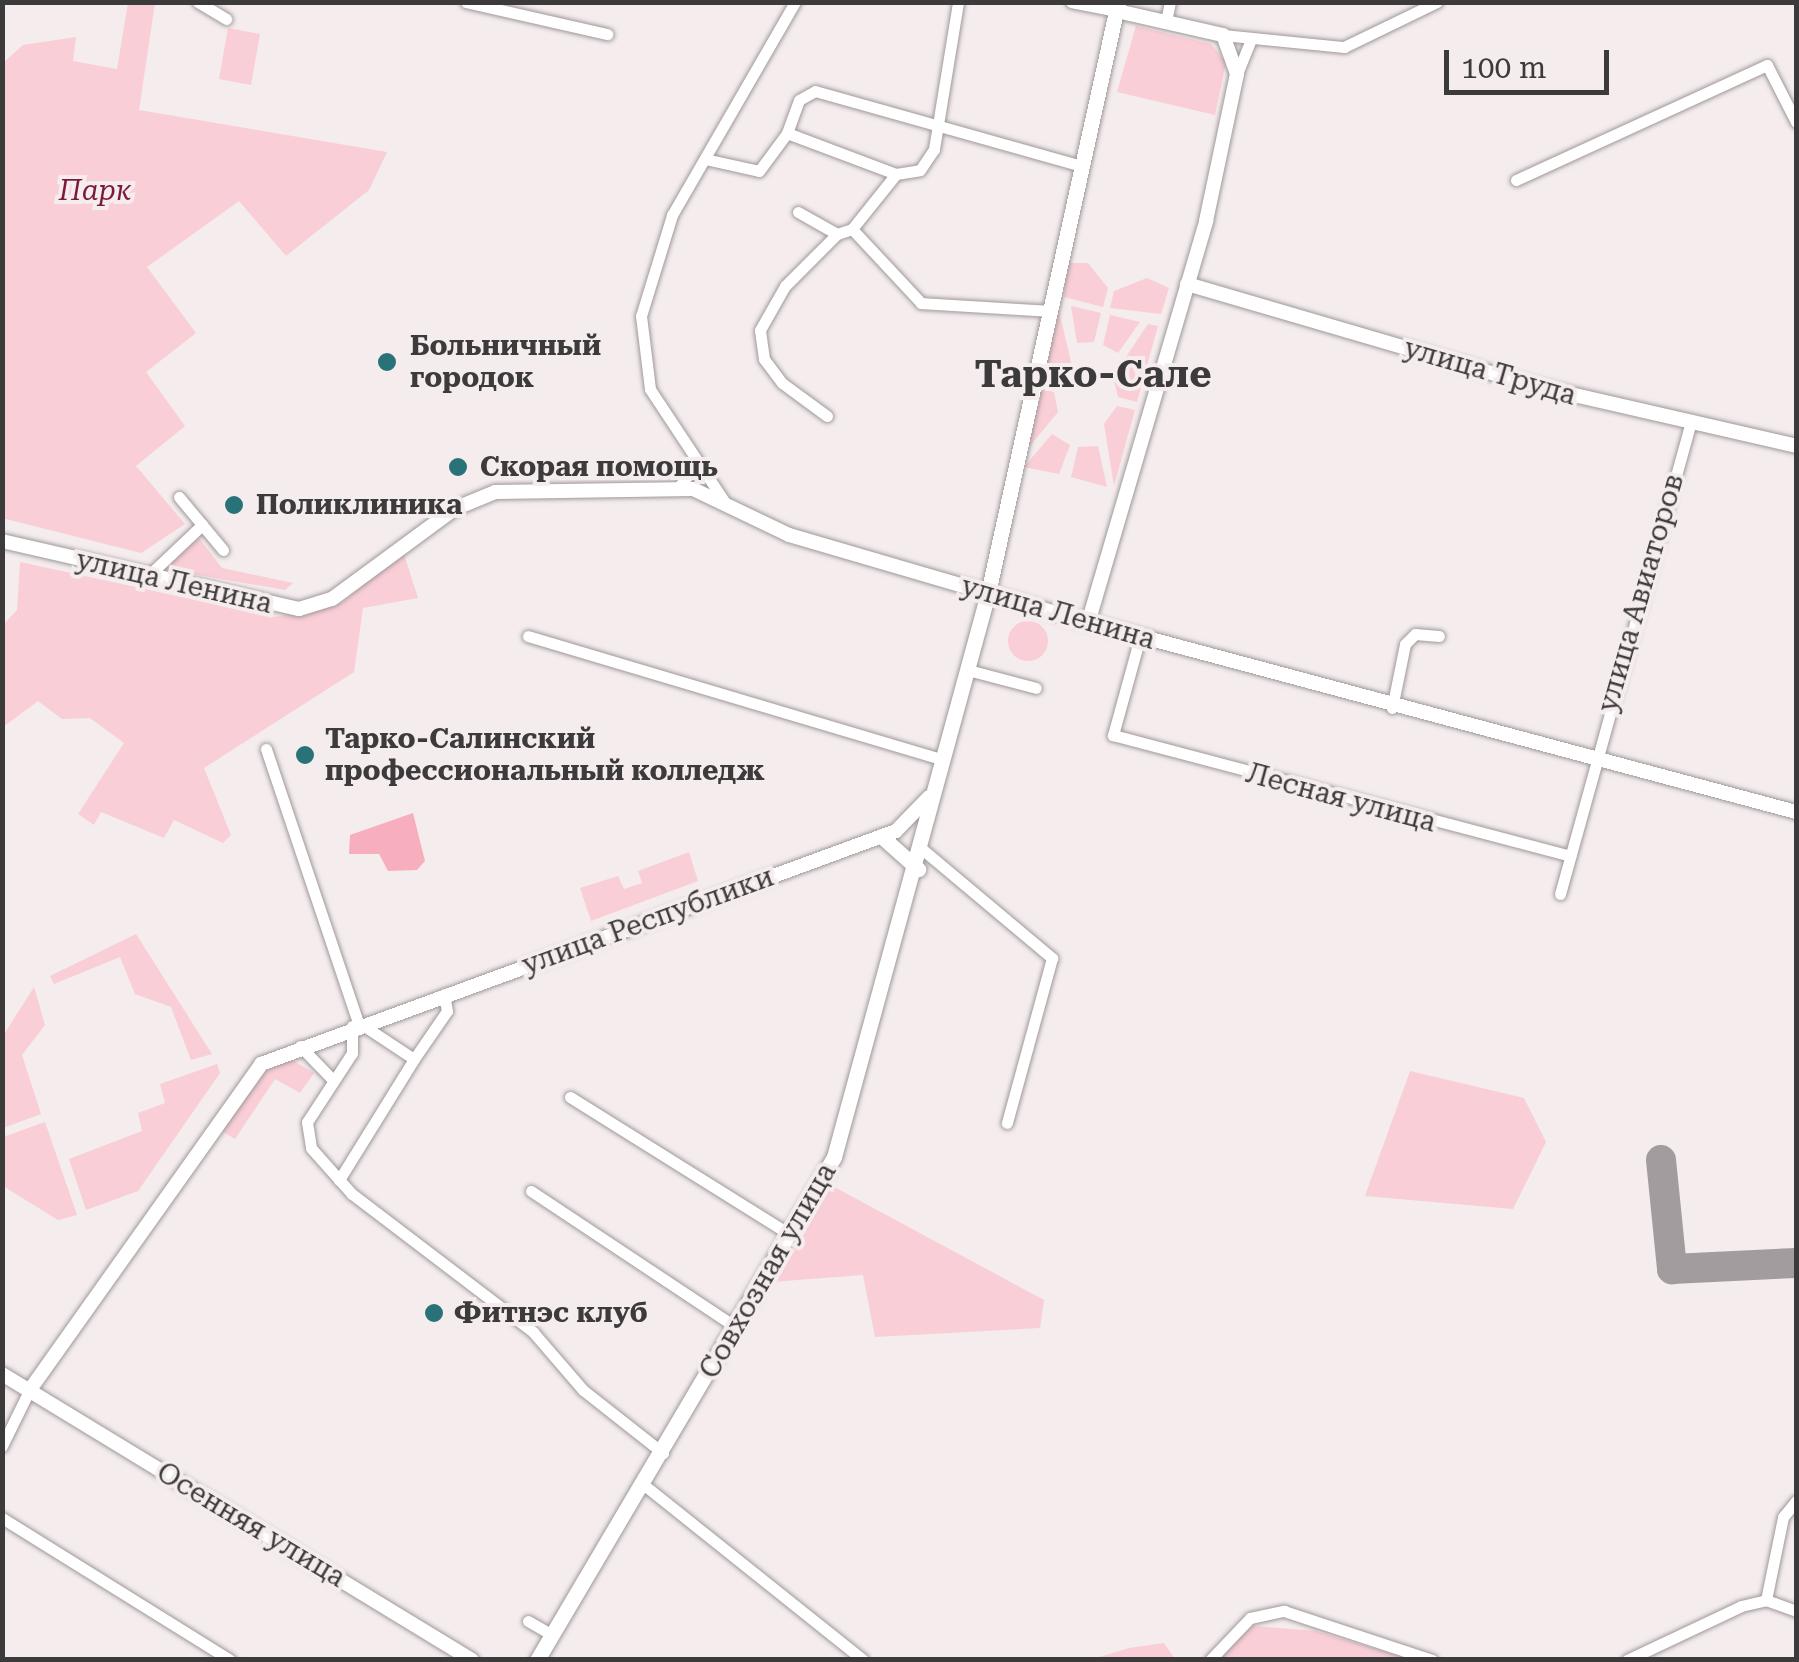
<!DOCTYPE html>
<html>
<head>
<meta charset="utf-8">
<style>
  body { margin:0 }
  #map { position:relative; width:1799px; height:1662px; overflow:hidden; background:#f4eced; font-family:"Roboto Serif",serif }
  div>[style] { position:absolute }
  .green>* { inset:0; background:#f9ced6 }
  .round { border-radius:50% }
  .water>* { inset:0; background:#f7aebd }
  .taxiway>* { height:30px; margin:-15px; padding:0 15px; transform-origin:15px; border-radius:15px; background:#a29c9e }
  .roads { filter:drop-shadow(0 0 2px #9f9899) drop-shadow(0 0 2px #9f9899) }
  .minor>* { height:11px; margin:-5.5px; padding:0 5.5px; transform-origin:5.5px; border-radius:5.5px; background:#fff }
  .tertiary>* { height:14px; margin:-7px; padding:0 7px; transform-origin:7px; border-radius:7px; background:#fff }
  .secondary>* { height:15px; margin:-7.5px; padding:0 7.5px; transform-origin:7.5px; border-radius:7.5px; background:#fff }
  .dots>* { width:28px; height:28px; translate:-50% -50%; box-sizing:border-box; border:5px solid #f4eced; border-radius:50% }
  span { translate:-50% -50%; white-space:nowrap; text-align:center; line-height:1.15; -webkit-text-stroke:8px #f4eced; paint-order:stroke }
  .park-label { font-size:28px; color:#7e183c; font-style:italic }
  .poi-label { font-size:28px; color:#3d3a3b; font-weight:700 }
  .left { translate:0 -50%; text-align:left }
  .street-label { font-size:28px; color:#3d3a3b }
  .district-label { font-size:38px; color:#3d3a3b; font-weight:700 }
  .frame { position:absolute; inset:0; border:5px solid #3d3a3b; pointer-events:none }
  .scale { position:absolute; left:1444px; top:50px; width:165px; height:45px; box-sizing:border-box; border:5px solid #3d3a3b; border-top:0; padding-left:12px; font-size:30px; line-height:35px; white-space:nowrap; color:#3d3a3b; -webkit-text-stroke:8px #f4eced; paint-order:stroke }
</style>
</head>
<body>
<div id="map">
  <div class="green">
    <div style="clip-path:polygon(128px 3px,155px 3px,139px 110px,387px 152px,369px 190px,286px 256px,239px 201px,147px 267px,196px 333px,146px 372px,185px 426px,136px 466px,185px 524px,141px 553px,2px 518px,3px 63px,23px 45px,76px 37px,73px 61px,117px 69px)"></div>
    <div style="clip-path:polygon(1136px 26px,1211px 44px,1226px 62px,1215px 115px,1117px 92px)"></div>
    <div style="clip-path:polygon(228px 28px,260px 34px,251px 85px,219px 79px)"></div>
    <div style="clip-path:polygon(1066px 263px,1088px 263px,1108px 288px,1103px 307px,1064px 297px)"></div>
    <div style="clip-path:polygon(1147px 278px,1169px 288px,1161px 314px,1110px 308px,1114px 291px)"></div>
    <div style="clip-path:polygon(1057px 303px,1072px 366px,1057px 384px,1040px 381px)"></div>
    <div style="clip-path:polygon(1071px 306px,1101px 313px,1094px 342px,1077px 343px)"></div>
    <div style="clip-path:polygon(1110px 315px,1140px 322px,1118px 353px,1103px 345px)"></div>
    <div style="clip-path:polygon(1148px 324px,1158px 326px,1137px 402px,1118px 397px,1113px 376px)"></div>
    <div style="clip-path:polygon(1038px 388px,1054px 392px,1058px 412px,1021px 457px)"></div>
    <div style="clip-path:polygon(1117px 406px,1135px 410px,1114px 486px,1104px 424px)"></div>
    <div style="clip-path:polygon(1052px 434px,1070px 445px,1059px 474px,1024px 467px)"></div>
    <div style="clip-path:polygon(1098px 446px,1107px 487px,1071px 477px,1078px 447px)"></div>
    <div style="clip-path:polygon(199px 538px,222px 568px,293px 583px,285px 590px,153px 567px)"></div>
    <div style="clip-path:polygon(403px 551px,418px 598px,363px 608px,354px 672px,204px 768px,231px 835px,223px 843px,174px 820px,164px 838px,101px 812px,94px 825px,78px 814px,124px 743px,90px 718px,62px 719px,38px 701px,3px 727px,3px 625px,17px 610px,20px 562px,275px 617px,342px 603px)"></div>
    <div class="round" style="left:1008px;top:621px;width:40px;height:40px"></div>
    <div style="clip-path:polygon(689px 852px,698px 881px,591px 921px,580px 888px,618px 876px,624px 889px,642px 883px,638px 871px)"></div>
    <div style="clip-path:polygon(136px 934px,212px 1054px,191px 1060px,171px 1007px,135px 994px,120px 957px,54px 984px,50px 976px)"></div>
    <div style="clip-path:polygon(34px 987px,45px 1025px,22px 1055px,41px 1114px,3px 1128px,3px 1036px)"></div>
    <div style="clip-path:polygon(292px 1060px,314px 1073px,300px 1093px,275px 1079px,235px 1139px,220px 1130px,266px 1071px)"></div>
    <div style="clip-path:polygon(217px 1064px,220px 1073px,138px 1191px,86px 1210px,69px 1159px,142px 1131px,138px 1113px,165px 1103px,160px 1084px)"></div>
    <div style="clip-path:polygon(1410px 1071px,1524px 1098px,1546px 1142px,1513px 1209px,1365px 1196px)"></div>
    <div style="clip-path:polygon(45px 1122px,77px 1215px,58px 1220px,3px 1186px,3px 1137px)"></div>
    <div style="clip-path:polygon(827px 1183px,1044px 1300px,1040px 1328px,875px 1337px,863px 1275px,771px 1282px)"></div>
    <div style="clip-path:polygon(1253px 1626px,1316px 1631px,1409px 1659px,1212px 1660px)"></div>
    <div style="clip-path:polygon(1164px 1643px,1175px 1659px,1093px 1659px,1129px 1648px)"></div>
  </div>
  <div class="water">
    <div style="clip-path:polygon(413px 813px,425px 861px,417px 870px,388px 871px,379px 854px,349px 854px,350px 835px)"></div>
  </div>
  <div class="taxiway">
    <div style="left:1661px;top:1160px;width:110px;rotate:84.2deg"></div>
    <div style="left:1672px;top:1269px;width:124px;rotate:-2.8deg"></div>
  </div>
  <div class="roads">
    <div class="minor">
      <div style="left:198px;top:2px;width:33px;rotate:31deg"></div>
      <div style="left:466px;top:2px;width:145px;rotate:12.8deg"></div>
      <div style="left:1071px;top:2px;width:47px;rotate:11.1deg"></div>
      <div style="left:1166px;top:22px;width:20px;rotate:-79deg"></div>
      <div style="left:1223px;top:35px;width:122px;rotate:5.7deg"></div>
      <div style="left:1344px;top:47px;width:103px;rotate:-25.8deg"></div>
      <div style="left:1237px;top:74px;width:35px;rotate:-68deg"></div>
      <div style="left:787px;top:133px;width:35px;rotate:-70deg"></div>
      <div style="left:799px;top:100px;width:18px;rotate:-29deg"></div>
      <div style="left:815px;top:91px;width:277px;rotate:15.7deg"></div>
      <div style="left:705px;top:159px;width:55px;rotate:12.5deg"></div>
      <div style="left:759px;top:171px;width:47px;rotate:-53.6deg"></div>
      <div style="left:787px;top:133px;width:116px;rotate:20.6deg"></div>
      <div style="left:896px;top:174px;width:70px;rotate:128.7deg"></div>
      <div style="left:896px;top:174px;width:24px;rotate:-9deg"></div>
      <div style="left:920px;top:170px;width:25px;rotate:-56deg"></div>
      <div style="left:934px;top:149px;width:149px;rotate:-80.7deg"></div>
      <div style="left:1516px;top:180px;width:276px;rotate:-24.6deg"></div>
      <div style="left:1767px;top:65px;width:64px;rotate:63deg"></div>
      <div style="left:798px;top:212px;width:45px;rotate:29.4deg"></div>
      <div style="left:837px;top:234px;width:16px;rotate:-18deg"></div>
      <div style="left:852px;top:229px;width:101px;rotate:47deg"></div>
      <div style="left:921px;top:303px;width:129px;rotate:3.5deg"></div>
      <div style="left:827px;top:416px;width:56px;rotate:-143.7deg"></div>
      <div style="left:782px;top:383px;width:30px;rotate:-127deg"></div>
      <div style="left:764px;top:359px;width:29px;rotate:-98deg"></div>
      <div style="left:760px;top:330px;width:51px;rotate:-60.4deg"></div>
      <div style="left:785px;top:286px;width:74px;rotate:-45deg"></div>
      <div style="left:678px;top:488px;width:29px;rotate:-52deg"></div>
      <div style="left:179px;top:497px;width:69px;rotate:50.3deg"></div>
      <div style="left:724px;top:501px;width:134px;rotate:-123.5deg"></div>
      <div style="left:650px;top:389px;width:74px;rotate:-97deg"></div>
      <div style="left:641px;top:316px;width:106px;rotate:-72.9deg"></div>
      <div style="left:672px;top:215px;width:246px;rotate:-60deg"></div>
      <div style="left:147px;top:577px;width:76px;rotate:-43.4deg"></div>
      <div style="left:528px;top:636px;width:434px;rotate:16.6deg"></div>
      <div style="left:1140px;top:637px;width:102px;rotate:105.4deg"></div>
      <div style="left:1113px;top:735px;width:473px;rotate:14.8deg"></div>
      <div style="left:968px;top:670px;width:70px;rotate:14.8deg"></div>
      <div style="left:1392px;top:708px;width:65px;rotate:-78.5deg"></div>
      <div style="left:1405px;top:644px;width:14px;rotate:-45deg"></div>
      <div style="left:1415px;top:634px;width:24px;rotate:5deg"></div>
      <div style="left:266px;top:749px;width:288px;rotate:71.4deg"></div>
      <div style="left:358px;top:1022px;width:67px;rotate:33.5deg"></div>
      <div style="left:414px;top:1059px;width:58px;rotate:-55.5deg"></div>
      <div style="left:447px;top:1011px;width:17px;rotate:-100deg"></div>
      <div style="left:922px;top:849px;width:170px;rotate:40deg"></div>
      <div style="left:1052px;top:958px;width:171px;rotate:105.3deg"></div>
      <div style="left:1560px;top:894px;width:491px;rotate:-74.5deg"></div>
      <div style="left:352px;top:1026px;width:27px;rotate:90deg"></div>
      <div style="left:352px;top:1053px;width:82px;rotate:123.1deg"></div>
      <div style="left:307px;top:1122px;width:26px;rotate:81deg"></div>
      <div style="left:311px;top:1148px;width:62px;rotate:48.3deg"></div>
      <div style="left:352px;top:1194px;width:228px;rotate:37.3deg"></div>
      <div style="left:533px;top:1332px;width:77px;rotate:49.2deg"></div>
      <div style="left:583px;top:1390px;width:102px;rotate:38.2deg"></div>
      <div style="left:300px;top:1046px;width:47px;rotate:45.9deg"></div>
      <div style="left:570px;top:1097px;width:258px;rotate:32deg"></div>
      <div style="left:339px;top:1180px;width:142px;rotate:-58.2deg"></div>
      <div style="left:531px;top:1191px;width:246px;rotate:33.6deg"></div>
      <div style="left:2px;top:1446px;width:61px;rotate:-63.9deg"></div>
      <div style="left:644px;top:1485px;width:280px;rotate:38.6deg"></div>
      <div style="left:2px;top:1518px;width:269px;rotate:31.9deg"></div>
      <div style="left:1766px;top:1600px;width:85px;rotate:-78.4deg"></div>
      <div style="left:1783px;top:1517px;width:21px;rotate:-51deg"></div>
      <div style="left:528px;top:1621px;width:28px;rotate:30deg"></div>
      <div style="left:1210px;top:1660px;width:58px;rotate:-46.4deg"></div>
      <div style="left:1250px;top:1618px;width:35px;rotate:-12deg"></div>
      <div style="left:1284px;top:1611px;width:156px;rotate:18.3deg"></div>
      <div style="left:1627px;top:1660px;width:126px;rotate:-25.3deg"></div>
      <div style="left:1741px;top:1606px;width:26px;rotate:-13deg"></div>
      <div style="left:1766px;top:1600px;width:32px;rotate:20deg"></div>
    </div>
    <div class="tertiary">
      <div style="left:1187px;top:284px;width:363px;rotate:16.3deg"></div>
      <div style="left:1535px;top:386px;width:268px;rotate:12.9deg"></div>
      <div style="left:2px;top:541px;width:305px;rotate:12.9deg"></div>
      <div style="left:299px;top:609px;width:34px;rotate:-17deg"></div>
      <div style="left:332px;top:599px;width:152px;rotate:-36.4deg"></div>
      <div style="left:454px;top:509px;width:44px;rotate:-22.5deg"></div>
      <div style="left:495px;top:492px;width:198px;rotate:-0.9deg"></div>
      <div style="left:693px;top:489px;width:106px;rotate:25.6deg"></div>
      <div style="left:789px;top:535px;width:303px;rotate:16.3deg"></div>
      <div style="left:1080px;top:620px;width:741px;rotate:15.01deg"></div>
      <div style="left:1088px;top:623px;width:419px;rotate:-73.6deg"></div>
      <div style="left:1206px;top:221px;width:150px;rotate:-78.1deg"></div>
      <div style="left:1237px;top:74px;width:41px;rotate:-109.7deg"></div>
      <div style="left:1223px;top:35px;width:109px;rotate:-167.2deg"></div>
      <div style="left:2px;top:1374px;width:550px;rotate:31.32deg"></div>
      <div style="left:29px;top:1391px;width:401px;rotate:-54.6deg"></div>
      <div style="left:261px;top:1064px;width:676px;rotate:-20.15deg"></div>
      <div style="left:896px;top:831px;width:47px;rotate:-45.9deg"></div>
    </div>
    <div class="secondary">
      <div style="left:881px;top:836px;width:50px;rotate:41.7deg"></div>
      <div style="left:537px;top:1660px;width:584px;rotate:-59.44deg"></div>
      <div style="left:834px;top:1157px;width:585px;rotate:-74.73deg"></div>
      <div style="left:988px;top:593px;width:605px;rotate:-77.59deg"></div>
    </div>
  </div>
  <div class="dots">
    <div style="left:387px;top:362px;background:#287278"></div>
    <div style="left:458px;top:467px;background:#287278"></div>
    <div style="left:234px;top:505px;background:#287278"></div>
    <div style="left:305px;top:755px;background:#287278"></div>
    <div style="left:434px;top:1313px;background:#287278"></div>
  </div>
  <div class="park-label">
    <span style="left:95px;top:191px">Парк</span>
  </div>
  <div class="poi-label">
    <span class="left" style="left:410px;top:362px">Больничный<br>городок</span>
    <span class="left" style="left:480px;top:467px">Скорая помощь</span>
    <span class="left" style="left:256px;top:505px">Поликлиника</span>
    <span class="left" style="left:325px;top:755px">Тарко-Салинский<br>профессиональный колледж</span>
    <span class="left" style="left:454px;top:1313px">Фитнэс клуб</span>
  </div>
  <div class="street-label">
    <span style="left:1490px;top:372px;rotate:16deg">улица Труда</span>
    <span style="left:174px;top:582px;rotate:13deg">улица Ленина</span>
    <span style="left:1641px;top:593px;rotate:-74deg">улица Авиаторов</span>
    <span style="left:1058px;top:613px;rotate:16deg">улица Ленина</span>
    <span style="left:1341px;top:798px;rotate:15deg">Лесная улица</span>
    <span style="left:648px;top:921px;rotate:-20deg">улица Республики</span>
    <span style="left:768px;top:1271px;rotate:-60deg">Совхозная улица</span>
    <span style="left:251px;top:1525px;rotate:31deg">Осенняя улица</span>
  </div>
  <div class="district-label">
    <span style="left:1093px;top:375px">Тарко-Сале</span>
  </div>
  <div class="frame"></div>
  <div class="scale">100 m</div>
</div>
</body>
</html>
